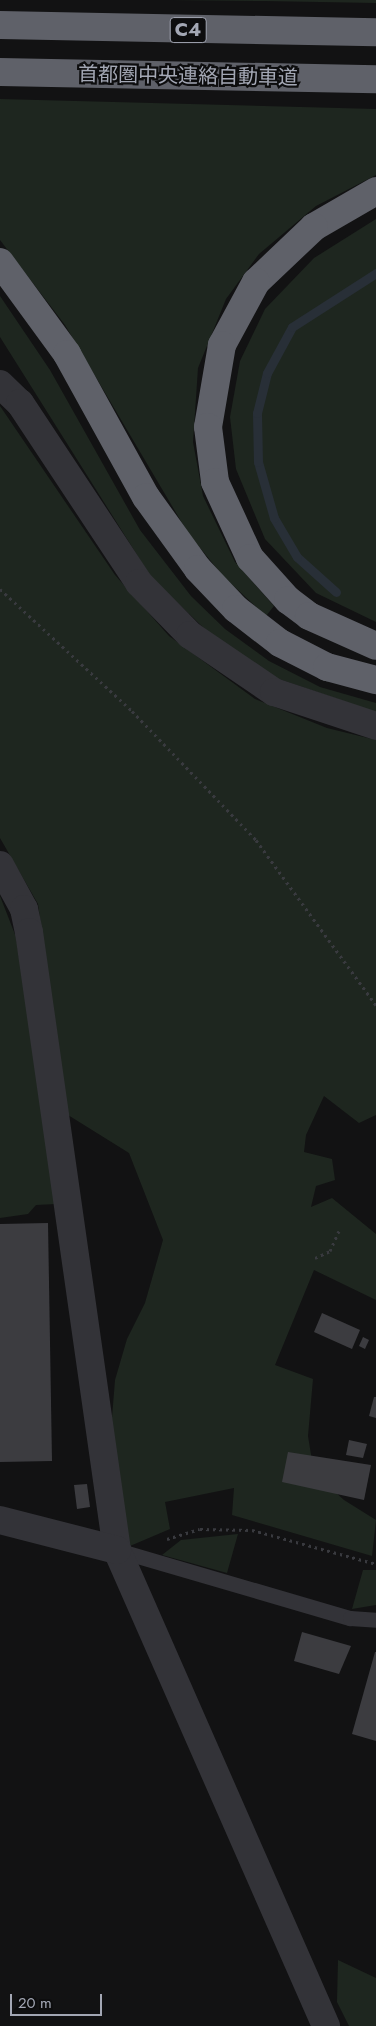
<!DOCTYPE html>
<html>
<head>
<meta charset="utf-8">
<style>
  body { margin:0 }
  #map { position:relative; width:376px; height:2026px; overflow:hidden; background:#121213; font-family:Jost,"Noto Sans JP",sans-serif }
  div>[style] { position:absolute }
  .green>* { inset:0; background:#1e261f }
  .stream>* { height:9px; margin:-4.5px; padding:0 4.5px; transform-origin:4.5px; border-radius:4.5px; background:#282f37 }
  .building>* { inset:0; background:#3c3c40 }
  .path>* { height:3px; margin-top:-1.5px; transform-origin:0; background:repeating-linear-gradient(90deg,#393a3f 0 2.5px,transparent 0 6.5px) }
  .lane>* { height:15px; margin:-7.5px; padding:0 7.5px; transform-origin:7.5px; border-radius:7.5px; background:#333338 }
  .street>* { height:28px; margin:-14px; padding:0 14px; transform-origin:14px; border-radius:14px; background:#333338 }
  .highway>* { height:28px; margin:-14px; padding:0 14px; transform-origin:14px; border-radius:14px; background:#5f6169 }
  span { translate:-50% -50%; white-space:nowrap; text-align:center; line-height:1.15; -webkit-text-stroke:4.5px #0d0d0e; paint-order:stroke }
  .shield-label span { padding:1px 4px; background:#0d0d0e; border:1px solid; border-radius:4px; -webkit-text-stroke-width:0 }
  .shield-label { font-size:19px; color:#a3a7b4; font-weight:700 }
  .street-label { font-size:20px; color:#a3a7b4 }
  .scale { position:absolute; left:10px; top:1994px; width:92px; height:22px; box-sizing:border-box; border:2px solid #a3a7b4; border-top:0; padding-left:6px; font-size:15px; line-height:18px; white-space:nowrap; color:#a3a7b4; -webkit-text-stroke:4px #0d0d0e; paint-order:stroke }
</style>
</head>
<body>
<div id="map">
  <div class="green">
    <div style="clip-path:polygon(168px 0,376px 0,376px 3px,263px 1px)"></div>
    <div style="clip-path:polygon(0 99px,376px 109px,376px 175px,316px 206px,259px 254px,226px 299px,198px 368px,193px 442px,203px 496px,235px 562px,274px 606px,266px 616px,223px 576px,188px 533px,65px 325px,0 240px)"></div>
    <div style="clip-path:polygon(376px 219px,376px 622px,316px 593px,265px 539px,236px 469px,230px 417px,240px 361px,265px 309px,314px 258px)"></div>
    <div style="clip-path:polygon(0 296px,50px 370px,140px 530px,191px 596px,225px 629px,269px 661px,320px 687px,376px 703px,376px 712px,276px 678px,210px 634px,151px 577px,0 337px)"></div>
    <div style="clip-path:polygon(0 406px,115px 575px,169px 636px,255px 699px,327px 728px,376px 740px,376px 1115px,359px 1123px,324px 1096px,306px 1135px,304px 1152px,332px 1159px,335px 1180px,316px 1186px,311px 1207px,332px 1198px,376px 1234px,376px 1300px,314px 1270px,275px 1365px,313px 1379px,308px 1436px,314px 1473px,344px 1500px,376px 1520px,372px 1556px,232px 1515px,234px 1488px,165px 1502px,170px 1529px,130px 1546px,111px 1430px,115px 1380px,127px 1339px,145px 1303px,163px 1240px,129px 1153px,68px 1115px,38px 904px,0 838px)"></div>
    <div style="clip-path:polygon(0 896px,16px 937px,56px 1204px,36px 1205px,28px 1214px,0 1218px)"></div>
    <div style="clip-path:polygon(238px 1534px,227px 1573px,162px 1555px,181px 1540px)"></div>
    <div style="clip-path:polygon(363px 1570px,376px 1570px,376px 1605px,352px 1609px)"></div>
    <div style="clip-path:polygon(338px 1960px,376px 1978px,376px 2026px,349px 2026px,337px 2002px)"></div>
  </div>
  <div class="stream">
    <div style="left:336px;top:592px;width:52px;rotate:-138.1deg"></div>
    <div style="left:297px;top:557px;width:45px;rotate:-120.5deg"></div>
    <div style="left:274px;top:518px;width:58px;rotate:-105.9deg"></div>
    <div style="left:258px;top:462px;width:49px;rotate:-91.2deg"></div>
    <div style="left:257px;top:413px;width:41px;rotate:-76deg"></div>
    <div style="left:267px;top:373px;width:52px;rotate:-61.5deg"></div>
    <div style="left:292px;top:327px;width:100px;rotate:-32.7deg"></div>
  </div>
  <div class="building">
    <div style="clip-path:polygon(48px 1223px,52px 1461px,0 1462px,0 1224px)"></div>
    <div style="clip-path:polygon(322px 1313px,360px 1330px,352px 1349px,314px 1332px)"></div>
    <div style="clip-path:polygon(363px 1337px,369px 1340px,365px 1349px,359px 1346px)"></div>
    <div style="clip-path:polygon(374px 1397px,376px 1397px,376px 1418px,369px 1416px)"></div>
    <div style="clip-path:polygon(349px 1440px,367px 1444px,363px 1458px,346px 1455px)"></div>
    <div style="clip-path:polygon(288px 1452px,371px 1465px,364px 1500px,282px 1482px)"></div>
    <div style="clip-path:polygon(87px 1484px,90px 1507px,77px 1509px,74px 1485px)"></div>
    <div style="clip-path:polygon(302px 1632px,351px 1646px,339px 1674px,294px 1661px)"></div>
    <div style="clip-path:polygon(375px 1652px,376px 1652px,376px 1741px,352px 1734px)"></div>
  </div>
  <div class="path">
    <div style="left:0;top:589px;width:180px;rotate:42.7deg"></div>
    <div style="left:132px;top:711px;width:179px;rotate:46.1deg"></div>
    <div style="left:256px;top:840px;width:204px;rotate:54deg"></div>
    <div style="left:315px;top:1258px;width:17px;rotate:-25deg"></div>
    <div style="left:330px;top:1251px;width:22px;rotate:-66deg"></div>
    <div style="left:167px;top:1539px;width:34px;rotate:-17deg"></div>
    <div style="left:200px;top:1529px;width:52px;rotate:1.1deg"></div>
    <div style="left:252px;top:1530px;width:129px;rotate:15.3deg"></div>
  </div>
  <div class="lane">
    <div style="left:117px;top:1550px;width:243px;rotate:16.3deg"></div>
    <div style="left:350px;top:1618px;width:26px;rotate:4deg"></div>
  </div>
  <div class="street">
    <div style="left:0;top:384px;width:28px;rotate:44deg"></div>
    <div style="left:20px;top:403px;width:216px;rotate:56.5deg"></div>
    <div style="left:139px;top:583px;width:73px;rotate:45.6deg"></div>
    <div style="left:190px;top:635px;width:102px;rotate:34.2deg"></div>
    <div style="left:274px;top:692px;width:108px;rotate:18.4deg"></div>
    <div style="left:0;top:865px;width:50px;rotate:61.4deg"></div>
    <div style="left:24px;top:909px;width:24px;rotate:78deg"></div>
    <div style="left:29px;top:932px;width:624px;rotate:81.9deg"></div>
    <div style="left:117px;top:1550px;width:520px;rotate:66.29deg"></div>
    <div style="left:0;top:1520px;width:121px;rotate:14.4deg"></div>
  </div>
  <div class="highway">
    <div style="left:0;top:25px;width:376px;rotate:1.1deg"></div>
    <div style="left:0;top:72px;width:376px;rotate:1.1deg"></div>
    <div style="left:376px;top:191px;width:72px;rotate:149.9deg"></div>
    <div style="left:314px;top:227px;width:80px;rotate:136.5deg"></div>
    <div style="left:256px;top:282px;width:72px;rotate:118.4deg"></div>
    <div style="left:222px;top:345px;width:83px;rotate:99.7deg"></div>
    <div style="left:208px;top:427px;width:55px;rotate:82.7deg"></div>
    <div style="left:215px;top:482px;width:84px;rotate:65.3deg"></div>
    <div style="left:250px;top:558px;width:57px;rotate:47.9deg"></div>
    <div style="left:288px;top:600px;width:26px;rotate:37deg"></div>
    <div style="left:309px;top:616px;width:73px;rotate:24.1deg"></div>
    <div style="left:0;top:262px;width:114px;rotate:53.9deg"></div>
    <div style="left:67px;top:354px;width:163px;rotate:61.1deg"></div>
    <div style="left:146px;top:497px;width:89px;rotate:54.2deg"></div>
    <div style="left:198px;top:569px;width:55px;rotate:46.5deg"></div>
    <div style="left:236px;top:609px;width:56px;rotate:37.7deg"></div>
    <div style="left:280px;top:643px;width:53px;rotate:27.1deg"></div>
    <div style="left:327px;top:667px;width:51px;rotate:14.9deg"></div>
  </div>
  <div class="shield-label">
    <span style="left:188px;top:30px">C4</span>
  </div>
  <div class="street-label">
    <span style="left:188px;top:76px;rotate:1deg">首都圏中央連絡自動車道</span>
  </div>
  <div class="scale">20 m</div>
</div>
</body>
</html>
